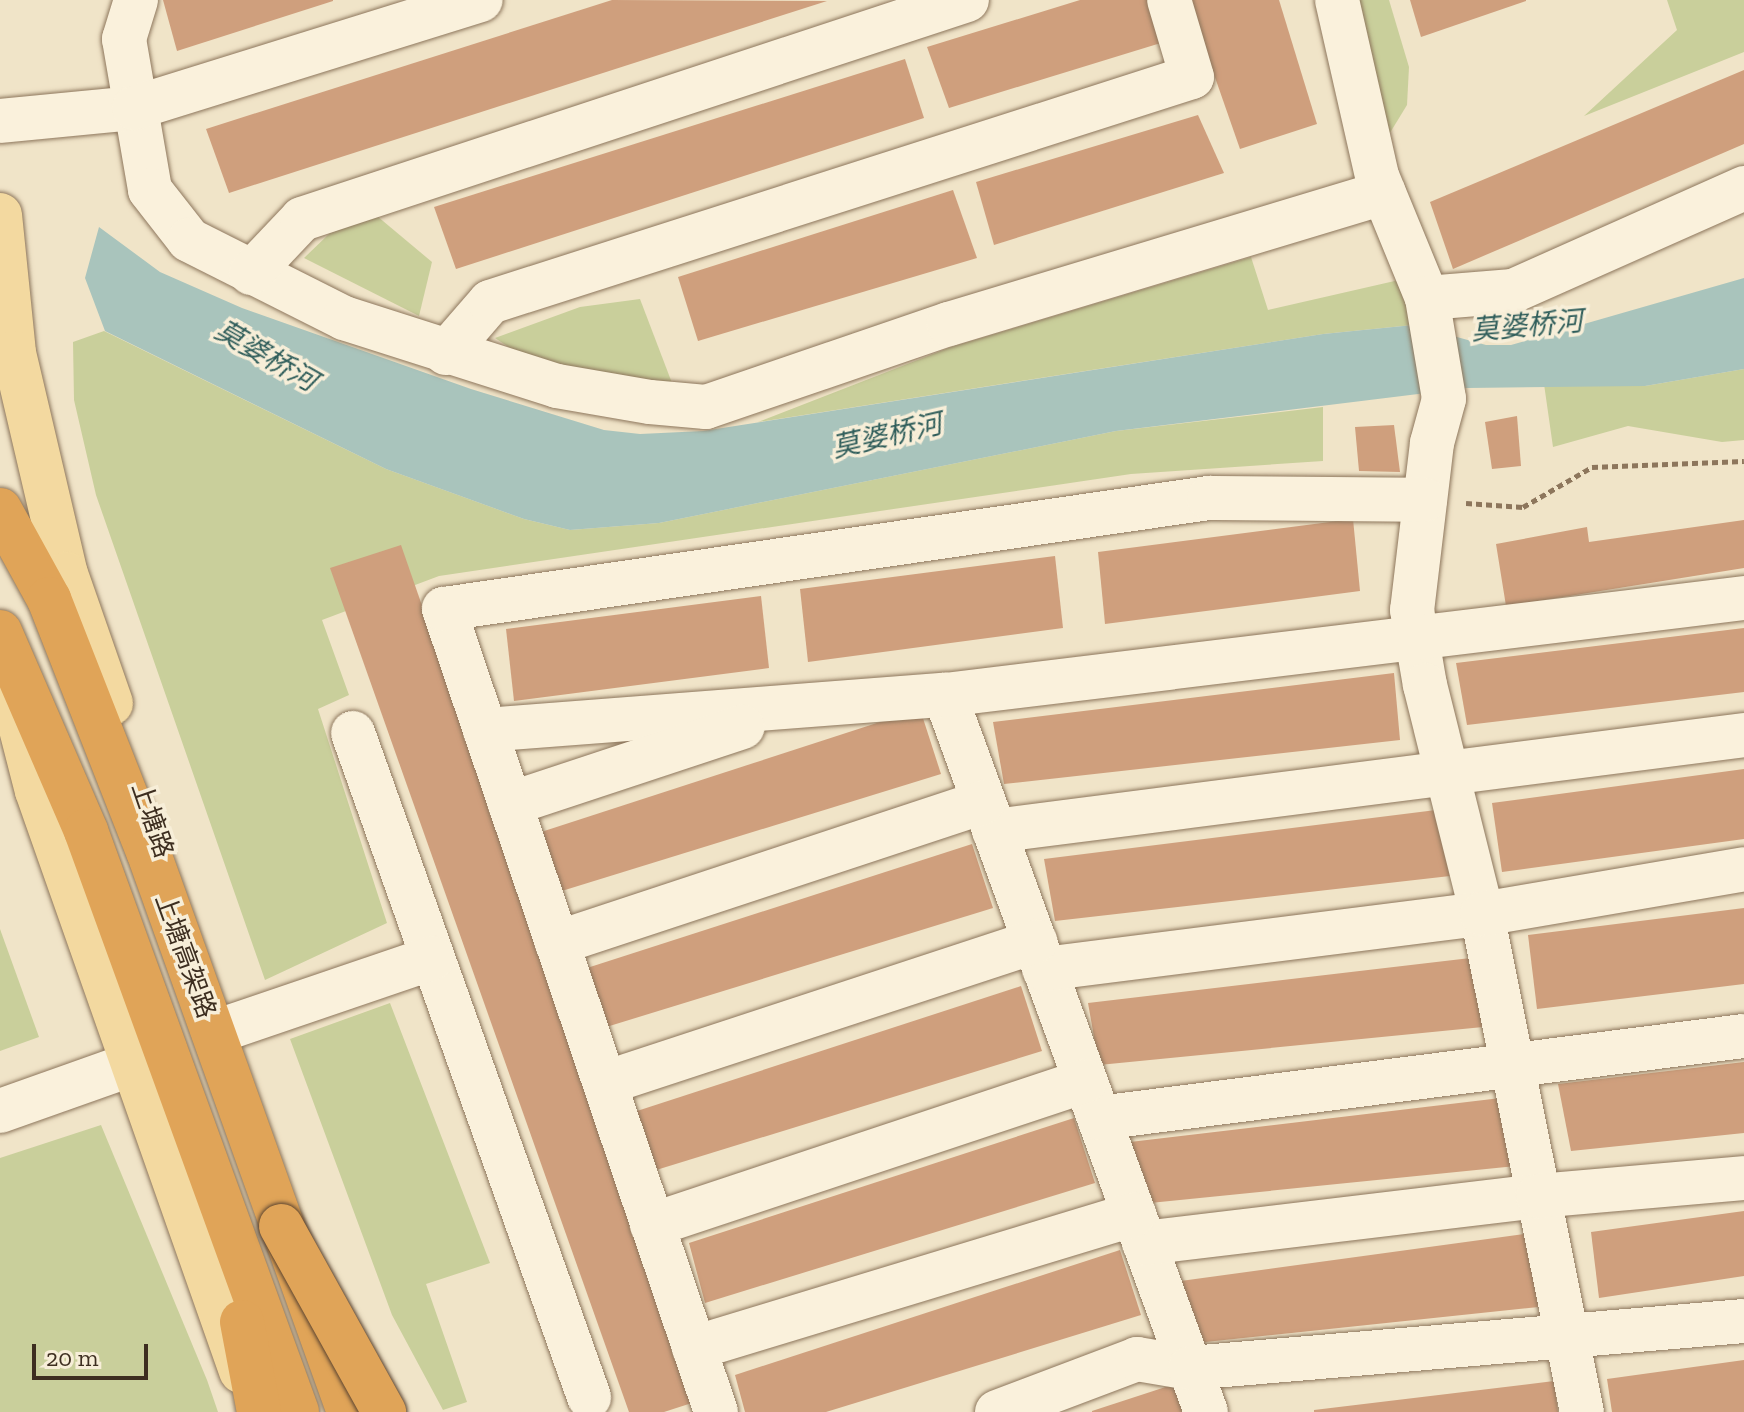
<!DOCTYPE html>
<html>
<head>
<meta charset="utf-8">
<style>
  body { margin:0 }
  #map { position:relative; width:1744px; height:1412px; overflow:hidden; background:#f0e4c8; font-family:"Zilla Slab","Noto Sans SC",serif }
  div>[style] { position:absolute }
  .green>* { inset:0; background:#c9cf9b }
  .water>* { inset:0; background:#a9c4bc }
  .building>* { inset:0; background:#cf9f7d }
  .path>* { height:5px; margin-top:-2.5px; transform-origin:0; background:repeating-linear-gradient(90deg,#8d765c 0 6px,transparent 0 10px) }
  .roads { filter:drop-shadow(0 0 2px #8d765c) drop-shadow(0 0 2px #8d765c) }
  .minor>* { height:44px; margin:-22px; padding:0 22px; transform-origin:22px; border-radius:22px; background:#faf1dc }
  .major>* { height:44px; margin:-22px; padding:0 22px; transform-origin:22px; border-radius:22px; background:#f3d9a0 }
  .highway>* { height:44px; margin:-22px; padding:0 22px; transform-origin:22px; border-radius:22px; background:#e0a458 }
  .bridges { filter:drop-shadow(0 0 2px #5b4430) drop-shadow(0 0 2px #5b4430) }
  .highway-bridge>* { height:44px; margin:-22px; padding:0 22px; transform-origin:22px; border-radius:22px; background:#e0a458 }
  span { translate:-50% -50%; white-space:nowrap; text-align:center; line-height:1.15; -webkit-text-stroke:7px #f7eed8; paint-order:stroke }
  .street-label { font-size:26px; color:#3d2e20 }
  .water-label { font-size:28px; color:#2f5d5a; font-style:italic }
  .scale { position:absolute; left:32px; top:1344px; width:116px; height:36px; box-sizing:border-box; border:4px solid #3d2e20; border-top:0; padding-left:10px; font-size:24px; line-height:28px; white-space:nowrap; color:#3d2e20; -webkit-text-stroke:6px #f7eed8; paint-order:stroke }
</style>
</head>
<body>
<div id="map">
  <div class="green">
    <div style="clip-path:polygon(1358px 0,1389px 0,1409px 67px,1407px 105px,1385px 141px)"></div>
    <div style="clip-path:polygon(1667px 0,1744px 0,1744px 52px,1584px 116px,1677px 30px)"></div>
    <div style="clip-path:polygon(377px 216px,432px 262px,419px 316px,304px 258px,330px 233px)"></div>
    <div style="clip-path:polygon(1251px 257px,1268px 310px,1399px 280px,1413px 325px,1323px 334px,758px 422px,951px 347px)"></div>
    <div style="clip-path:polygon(640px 299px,672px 383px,531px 362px,495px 338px,580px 307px)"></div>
    <div style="clip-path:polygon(104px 331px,386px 469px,524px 519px,570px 530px,659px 523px,1116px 431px,1323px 407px,1323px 461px,1131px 474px,439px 576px,322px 620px,349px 695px,318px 709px,387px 923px,265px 980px,96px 495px,74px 400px,73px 342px)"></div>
    <div style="clip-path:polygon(1744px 369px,1744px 440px,1722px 442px,1628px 426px,1553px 447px,1544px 384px,1645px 386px)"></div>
    <div style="clip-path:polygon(0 929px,39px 1037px,0 1051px)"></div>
    <div style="clip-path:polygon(390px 1003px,490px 1263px,426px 1284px,467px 1402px,443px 1410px,392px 1315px,290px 1039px)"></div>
    <div style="clip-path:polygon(101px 1125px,207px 1380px,218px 1412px,0 1412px,0 1158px)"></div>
  </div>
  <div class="water">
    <div style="clip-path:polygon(99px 227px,160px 272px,242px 308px,471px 389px,604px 430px,640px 434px,703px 431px,1323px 334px,1413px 325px,1486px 345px,1511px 345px,1744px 278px,1744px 369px,1645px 386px,1467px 388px,1116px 431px,659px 523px,570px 530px,524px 519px,386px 469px,105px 331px,85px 278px)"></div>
  </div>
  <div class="building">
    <div style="clip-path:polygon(163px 0,333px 0,333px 1px,177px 51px)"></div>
    <div style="clip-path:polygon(612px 0,827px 1px,229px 193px,206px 129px)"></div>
    <div style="clip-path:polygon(1080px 0,1163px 0,1177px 38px,949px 108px,927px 47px)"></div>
    <div style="clip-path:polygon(1188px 0,1279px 0,1317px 124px,1240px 149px)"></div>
    <div style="clip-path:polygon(1410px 0,1526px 0,1526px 1px,1421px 37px)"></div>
    <div style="clip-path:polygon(905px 59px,924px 118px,456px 269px,434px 207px)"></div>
    <div style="clip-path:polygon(1744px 70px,1744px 144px,1453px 269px,1430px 202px)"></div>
    <div style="clip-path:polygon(1198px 115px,1224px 173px,994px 245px,976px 182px)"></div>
    <div style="clip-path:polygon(953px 190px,977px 258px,698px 341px,678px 277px)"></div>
    <div style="clip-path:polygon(1517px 416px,1521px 466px,1492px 469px,1485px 422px)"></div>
    <div style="clip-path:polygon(1394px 425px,1400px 472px,1359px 471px,1355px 427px)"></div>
    <div style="clip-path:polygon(1353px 519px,1360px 591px,1105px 624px,1098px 552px)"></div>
    <div style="clip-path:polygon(1744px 520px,1744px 568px,1506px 606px,1496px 544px,1587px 527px,1589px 542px)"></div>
    <div style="clip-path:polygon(401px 545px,698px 1401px,664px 1412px,629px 1412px,330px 568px)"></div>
    <div style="clip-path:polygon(1055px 556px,1063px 628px,808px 662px,800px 589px)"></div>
    <div style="clip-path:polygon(761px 596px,769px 668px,514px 701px,506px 629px)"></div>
    <div style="clip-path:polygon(1744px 628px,1744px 692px,1467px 725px,1456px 663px)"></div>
    <div style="clip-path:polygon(1394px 673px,1400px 740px,1004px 784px,993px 722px)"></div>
    <div style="clip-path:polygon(920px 709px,941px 774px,552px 894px,535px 834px)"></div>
    <div style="clip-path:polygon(1744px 769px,1744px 839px,1502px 872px,1492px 803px)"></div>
    <div style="clip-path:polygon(1444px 809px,1450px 876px,1055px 921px,1044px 859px)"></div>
    <div style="clip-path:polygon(972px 844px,993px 908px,603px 1028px,587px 968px)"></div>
    <div style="clip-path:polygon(1744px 908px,1744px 984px,1537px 1009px,1528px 935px)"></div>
    <div style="clip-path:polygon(1479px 957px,1483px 1027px,1099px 1065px,1088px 1003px)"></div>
    <div style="clip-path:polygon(1021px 986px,1042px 1051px,653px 1171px,637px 1111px)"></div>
    <div style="clip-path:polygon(1744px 1062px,1744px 1133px,1571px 1151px,1558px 1084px)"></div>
    <div style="clip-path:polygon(1509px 1097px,1516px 1166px,1140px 1204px,1130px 1142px)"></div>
    <div style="clip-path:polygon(1074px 1118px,1095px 1183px,705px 1303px,689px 1243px)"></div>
    <div style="clip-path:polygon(1744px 1211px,1744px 1276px,1599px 1298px,1591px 1232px)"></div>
    <div style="clip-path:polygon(1547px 1231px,1558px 1305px,1177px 1345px,1166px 1283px)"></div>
    <div style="clip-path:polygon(1120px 1250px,1141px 1315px,826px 1412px,745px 1412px,735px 1375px)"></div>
    <div style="clip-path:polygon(1744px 1360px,1744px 1412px,1612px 1412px,1607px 1379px)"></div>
    <div style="clip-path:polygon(1184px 1381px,1194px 1412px,1092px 1412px,1092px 1411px)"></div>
    <div style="clip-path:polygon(1554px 1381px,1558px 1412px,1314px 1412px,1314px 1410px)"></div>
  </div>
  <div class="path">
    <div style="left:1466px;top:503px;width:57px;rotate:4deg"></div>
    <div style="left:1523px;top:507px;width:80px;rotate:-30.1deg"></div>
    <div style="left:1592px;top:467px;width:152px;rotate:-2.3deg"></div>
  </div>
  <div class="roads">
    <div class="minor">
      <div style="left:136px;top:0;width:41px;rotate:107.1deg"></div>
      <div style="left:124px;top:39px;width:153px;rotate:80.2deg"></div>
      <div style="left:150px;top:190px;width:63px;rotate:52deg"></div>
      <div style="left:189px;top:240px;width:174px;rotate:26.7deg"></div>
      <div style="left:344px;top:318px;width:224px;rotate:17.7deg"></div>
      <div style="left:557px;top:386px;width:94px;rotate:9.8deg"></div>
      <div style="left:650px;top:402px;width:56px;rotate:5.1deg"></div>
      <div style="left:706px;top:407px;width:257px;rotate:-18.9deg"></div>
      <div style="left:949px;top:324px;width:454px;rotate:-16.8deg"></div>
      <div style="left:1337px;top:0;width:180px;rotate:77.2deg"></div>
      <div style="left:1377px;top:176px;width:132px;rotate:67.7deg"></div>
      <div style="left:1427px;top:298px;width:86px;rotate:-4.7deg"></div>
      <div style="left:1513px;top:291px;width:253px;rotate:-24deg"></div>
      <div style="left:0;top:121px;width:135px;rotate:-5.5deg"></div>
      <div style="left:134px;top:108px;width:363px;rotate:-17.3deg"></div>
      <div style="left:251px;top:273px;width:74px;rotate:-46.6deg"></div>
      <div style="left:302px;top:219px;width:700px;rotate:-18.23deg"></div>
      <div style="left:1427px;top:298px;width:102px;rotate:80.4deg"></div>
      <div style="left:1444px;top:399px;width:46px;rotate:105.3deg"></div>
      <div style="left:1432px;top:443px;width:168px;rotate:96.8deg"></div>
      <div style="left:1412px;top:610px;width:76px;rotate:80.2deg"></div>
      <div style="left:1425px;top:685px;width:236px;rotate:76deg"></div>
      <div style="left:1482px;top:914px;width:508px;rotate:78.65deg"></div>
      <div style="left:446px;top:353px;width:67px;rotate:-49.2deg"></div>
      <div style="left:490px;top:302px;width:737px;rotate:-17.77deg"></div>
      <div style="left:1192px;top:77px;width:80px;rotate:-106.6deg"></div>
      <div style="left:945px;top:695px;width:763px;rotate:70deg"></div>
      <div style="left:485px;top:730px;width:461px;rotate:-4.4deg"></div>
      <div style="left:945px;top:695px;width:805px;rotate:-6.92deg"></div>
      <div style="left:353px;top:733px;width:705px;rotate:70.43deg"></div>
      <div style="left:510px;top:804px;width:245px;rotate:-18.3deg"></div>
      <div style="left:994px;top:831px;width:756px;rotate:-7.29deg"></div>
      <div style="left:557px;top:943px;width:449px;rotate:-18.3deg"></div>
      <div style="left:1044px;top:969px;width:441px;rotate:-7.2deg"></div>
      <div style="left:1482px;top:914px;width:266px;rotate:-9.7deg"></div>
      <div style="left:224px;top:1029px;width:220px;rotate:-18.8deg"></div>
      <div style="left:605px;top:1083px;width:453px;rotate:-18.2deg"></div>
      <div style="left:0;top:1111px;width:141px;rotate:-19.5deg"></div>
      <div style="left:1099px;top:1118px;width:650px;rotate:-7.25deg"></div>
      <div style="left:652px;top:1225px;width:456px;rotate:-18.4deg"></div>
      <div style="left:1144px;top:1243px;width:397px;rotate:-6.8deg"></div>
      <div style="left:1538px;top:1196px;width:207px;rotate:-5deg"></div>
      <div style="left:694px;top:1348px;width:460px;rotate:-16.9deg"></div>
      <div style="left:716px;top:1412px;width:848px;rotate:-108.71deg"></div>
      <div style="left:444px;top:609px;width:773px;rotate:-8.26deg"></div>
      <div style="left:1209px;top:498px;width:216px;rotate:0.5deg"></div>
      <div style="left:997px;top:1412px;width:150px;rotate:-20.7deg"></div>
      <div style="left:1137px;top:1359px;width:54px;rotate:9.6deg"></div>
      <div style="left:1190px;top:1368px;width:556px;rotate:-4.85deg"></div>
    </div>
    <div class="major">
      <div style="left:0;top:215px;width:139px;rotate:84.2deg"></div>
      <div style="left:14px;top:353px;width:227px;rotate:76.8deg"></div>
      <div style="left:66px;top:574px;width:137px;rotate:70.8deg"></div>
      <div style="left:11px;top:690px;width:104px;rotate:75.6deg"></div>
      <div style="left:37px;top:791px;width:615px;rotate:70.62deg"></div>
    </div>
    <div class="highway">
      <div style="left:0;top:510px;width:102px;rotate:61.2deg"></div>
      <div style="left:49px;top:599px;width:271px;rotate:68.6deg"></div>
      <div style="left:148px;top:851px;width:596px;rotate:70.29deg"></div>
      <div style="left:0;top:632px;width:217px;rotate:66.6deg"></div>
      <div style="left:86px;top:831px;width:618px;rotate:70.04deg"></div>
      <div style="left:242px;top:1322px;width:92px;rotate:79.3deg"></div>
    </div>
  </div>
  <div class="bridges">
    <div class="highway-bridge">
      <div style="left:281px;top:1226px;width:213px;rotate:61deg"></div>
    </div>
  </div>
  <div class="street-label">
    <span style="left:152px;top:820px;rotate:71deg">上塘路</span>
    <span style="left:185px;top:956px;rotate:70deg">上塘高架路</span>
  </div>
  <div class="water-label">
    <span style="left:1527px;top:326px;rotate:-5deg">莫婆桥河</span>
    <span style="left:266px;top:356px;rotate:30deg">莫婆桥河</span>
    <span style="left:887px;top:436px;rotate:-13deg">莫婆桥河</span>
  </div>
  <div class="scale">20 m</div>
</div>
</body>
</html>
